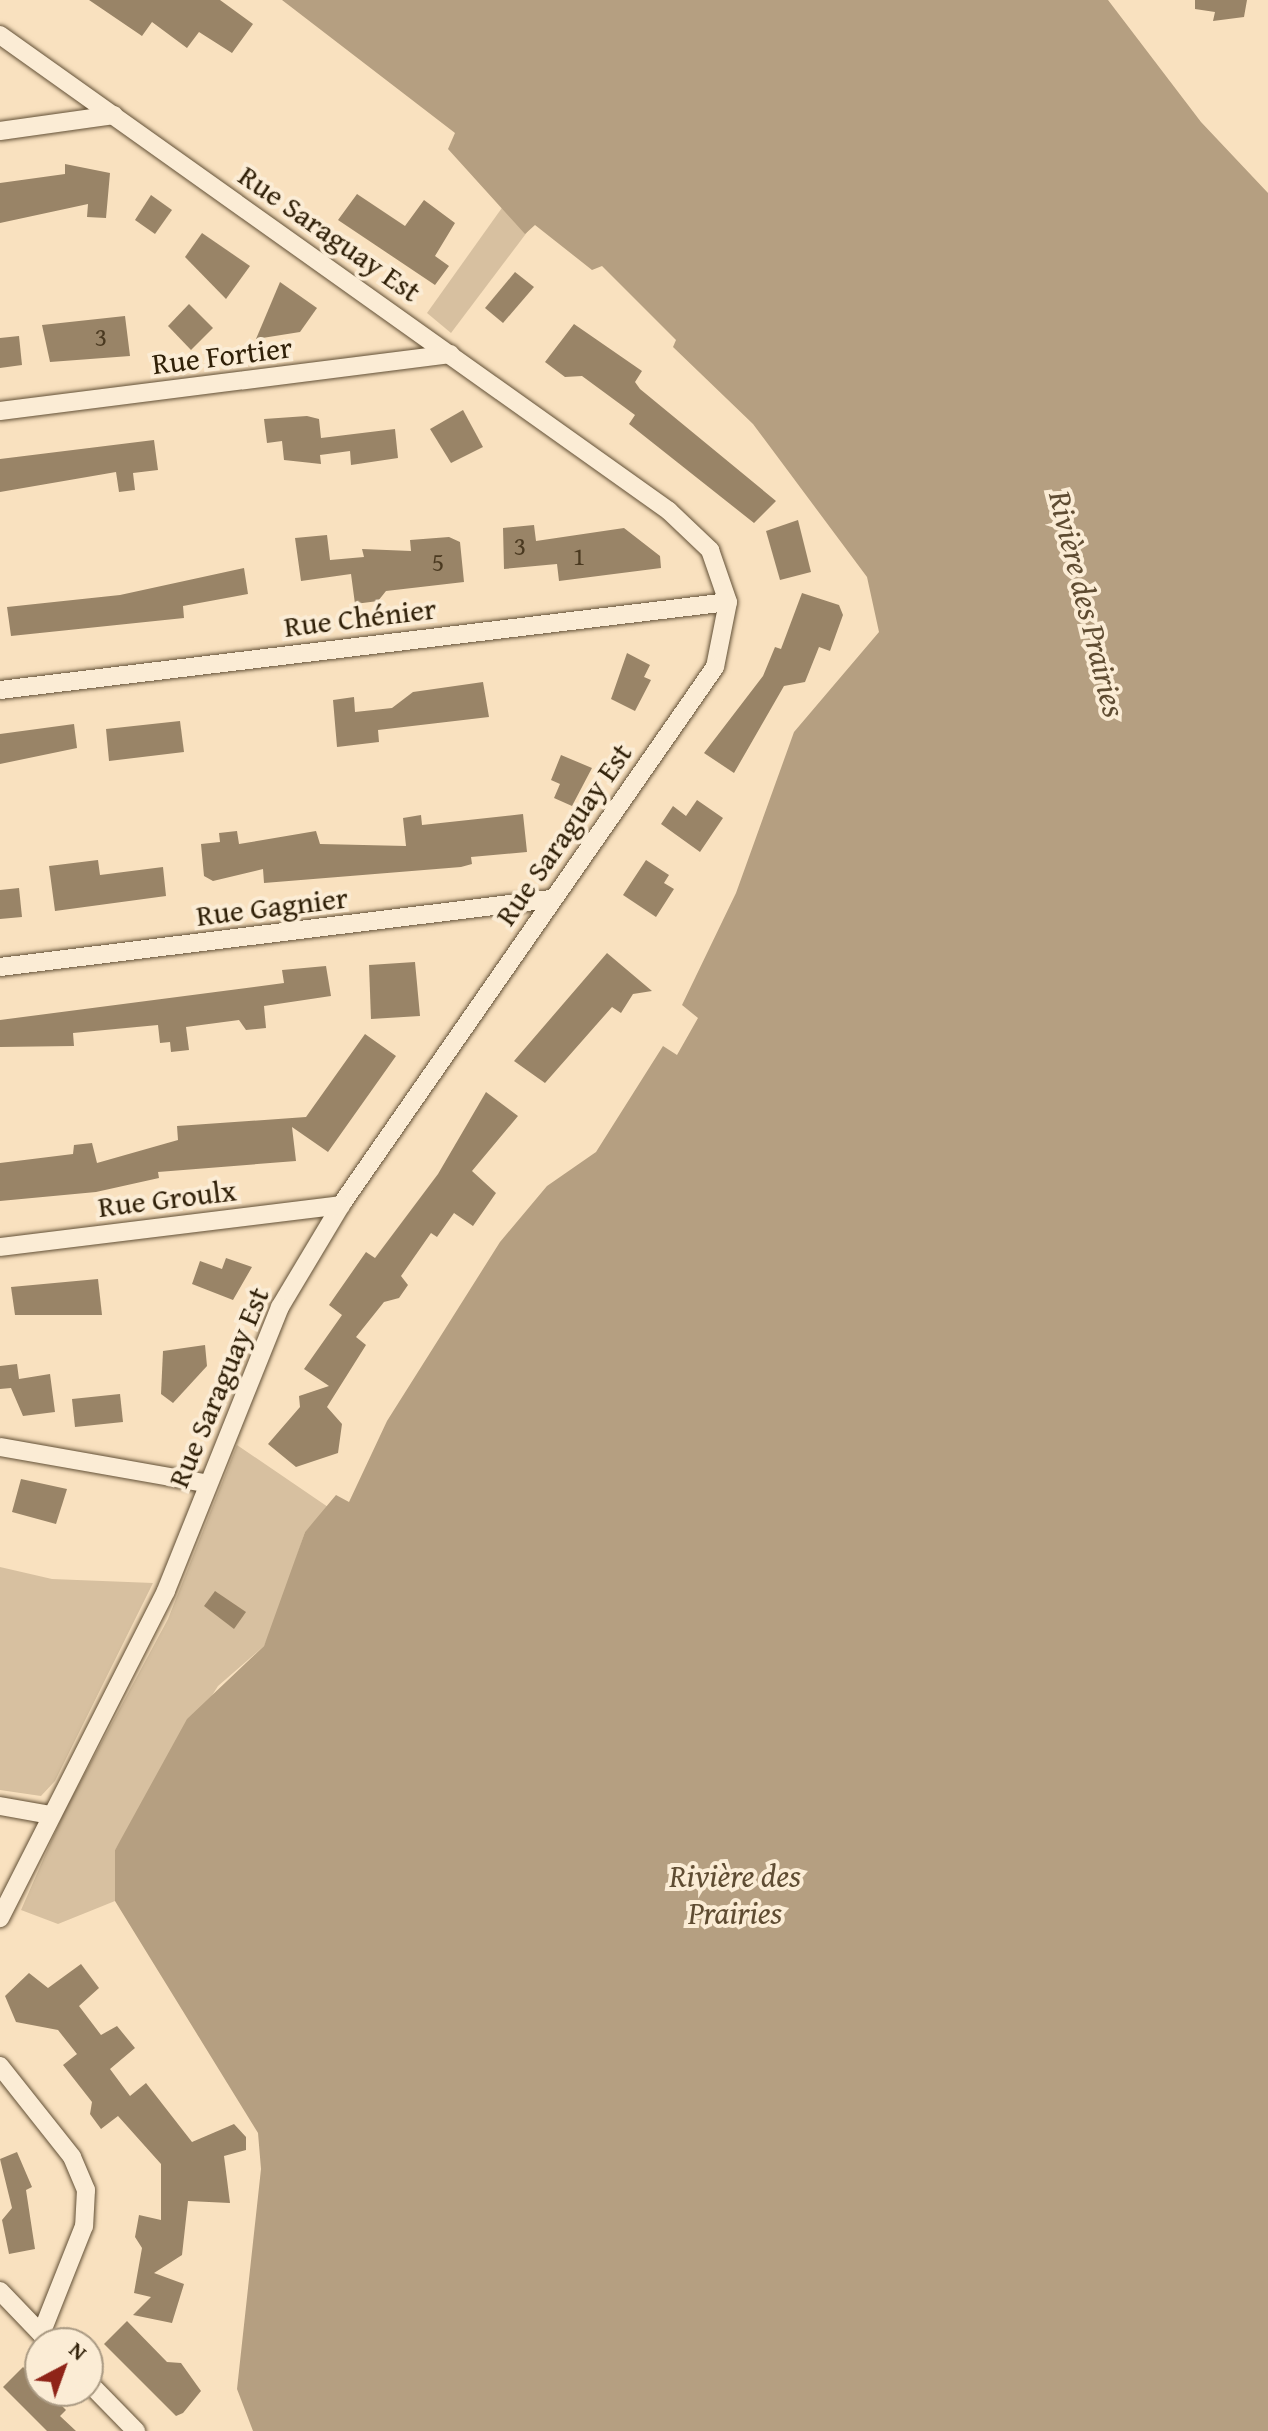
<!DOCTYPE html>
<html>
<head>
<meta charset="utf-8">
<style>
  body { margin:0 }
  #map { position:relative; width:1268px; height:2431px; overflow:hidden; background:#f9e1bf; font-family:"Gentium Book Plus",serif }
  div>[style] { position:absolute }
  .green>* { inset:0; background:#d7c0a0 }
  .water>* { inset:0; background:#b59f81 }
  .building>* { inset:0; background:#998467 }
  .roads { filter:drop-shadow(0 0 2px #625036) drop-shadow(0 0 2px #625036) }
  .minor>* { height:18px; margin:-9px; padding:0 9px; transform-origin:9px; border-radius:9px; background:#fbecd5 }
  span { translate:-50% -50%; white-space:nowrap; text-align:center; line-height:1.15; -webkit-text-stroke:8px #fbecd5; paint-order:stroke }
  .number-label { font-size:26px; color:#4a3920 }
  .number-label span { -webkit-text-stroke-width:0 }
  .street-label { font-size:30px; color:#302008 }
  .water-label { font-size:32px; color:#5f4c32; font-style:italic }
  .north { position:absolute; left:24px; top:2327px; width:80px; height:80px; box-sizing:border-box; background:#fbecd5; border:2px solid #aa9a83; border-radius:50%; rotate:41deg; font-size:22px; font-weight:700; line-height:32px; text-align:center; color:#302008 }
  .north::after { content:''; display:block; margin:auto; width:28px; height:36px; background:#8f2418; clip-path:polygon(50% 0,100% 100%,50% 72%,0 100%) }
</style>
</head>
<body>
<div id="map">
  <div class="green">
    <div style="clip-path:polygon(504px 205px,531px 227px,451px 333px,427px 313px)"></div>
    <div style="clip-path:polygon(237px 1445px,328px 1507px,305px 1532px,273px 1627px,264px 1646px,218px 1686px,115px 1850px,115px 1901px,58px 1924px,21px 1910px,64px 1812px,168px 1619px)"></div>
    <div style="clip-path:polygon(0 1567px,52px 1579px,153px 1583px,55px 1781px,41px 1796px,0 1790px)"></div>
  </div>
  <div class="water">
    <div style="clip-path:polygon(282px 0,1108px 0,1201px 122px,1268px 193px,1268px 2431px,253px 2431px,237px 2389px,261px 2169px,258px 2133px,115px 1901px,115px 1850px,187px 1719px,264px 1646px,305px 1532px,336px 1495px,349px 1502px,387px 1421px,500px 1242px,547px 1186px,596px 1152px,663px 1046px,677px 1055px,698px 1018px,682px 1005px,736px 893px,794px 732px,879px 632px,867px 577px,753px 424px,673px 347px,676px 340px,602px 266px,592px 270px,535px 225px,525px 234px,448px 149px,455px 133px)"></div>
  </div>
  <div class="building">
    <div style="clip-path:polygon(89px 0,220px 0,253px 24px,232px 53px,199px 32px,187px 48px,152px 22px,142px 36px)"></div>
    <div style="clip-path:polygon(1195px 0,1247px 0,1244px 17px,1213px 21px,1215px 12px,1195px 9px)"></div>
    <div style="clip-path:polygon(65px 164px,110px 173px,106px 218px,87px 217px,88px 204px,0 223px,0 183px,65px 174px)"></div>
    <div style="clip-path:polygon(357px 194px,405px 226px,424px 200px,455px 223px,435px 256px,449px 266px,435px 285px,338px 220px)"></div>
    <div style="clip-path:polygon(151px 195px,172px 210px,155px 234px,135px 220px)"></div>
    <div style="clip-path:polygon(202px 233px,250px 266px,226px 299px,185px 257px)"></div>
    <div style="clip-path:polygon(515px 272px,534px 287px,503px 323px,485px 308px)"></div>
    <div style="clip-path:polygon(280px 282px,317px 308px,300px 332px,256px 339px)"></div>
    <div style="clip-path:polygon(189px 304px,213px 328px,191px 350px,168px 326px)"></div>
    <div style="clip-path:polygon(125px 316px,130px 356px,50px 362px,42px 325px)"></div>
    <div style="clip-path:polygon(574px 324px,642px 371px,635px 382px,640px 389px,776px 501px,754px 523px,629px 424px,635px 415px,582px 376px,565px 377px,545px 362px)"></div>
    <div style="clip-path:polygon(19px 336px,22px 365px,0 368px,0 338px)"></div>
    <div style="clip-path:polygon(463px 410px,483px 447px,451px 463px,430px 429px)"></div>
    <div style="clip-path:polygon(307px 416px,319px 419px,321px 438px,395px 429px,398px 458px,351px 465px,350px 451px,320px 455px,321px 464px,284px 460px,282px 441px,267px 443px,264px 419px)"></div>
    <div style="clip-path:polygon(154px 440px,158px 470px,133px 473px,135px 490px,119px 492px,116px 472px,0 492px,0 459px)"></div>
    <div style="clip-path:polygon(798px 520px,811px 572px,780px 580px,766px 531px)"></div>
    <div style="clip-path:polygon(534px 525px,536px 541px,624px 528px,660px 556px,661px 568px,559px 581px,557px 564px,504px 569px,503px 528px)"></div>
    <div style="clip-path:polygon(327px 535px,330px 560px,364px 557px,362px 549px,411px 551px,410px 540px,449px 537px,460px 542px,464px 582px,386px 591px,378px 601px,355px 604px,351px 574px,301px 581px,295px 538px)"></div>
    <div style="clip-path:polygon(244px 568px,248px 594px,183px 606px,184px 618px,11px 636px,7px 607px,120px 595px)"></div>
    <div style="clip-path:polygon(802px 593px,839px 605px,843px 615px,830px 651px,819px 647px,805px 682px,784px 686px,734px 773px,704px 753px,763px 676px,775px 647px,781px 649px)"></div>
    <div style="clip-path:polygon(627px 653px,650px 665px,644px 677px,651px 680px,635px 711px,611px 699px)"></div>
    <div style="clip-path:polygon(483px 682px,489px 717px,378px 730px,379px 742px,337px 747px,333px 700px,354px 697px,355px 712px,392px 708px,413px 692px)"></div>
    <div style="clip-path:polygon(180px 721px,184px 752px,109px 761px,106px 729px)"></div>
    <div style="clip-path:polygon(74px 724px,77px 748px,0 764px,0 734px)"></div>
    <div style="clip-path:polygon(561px 755px,592px 768px,572px 806px,554px 798px,560px 784px,551px 780px)"></div>
    <div style="clip-path:polygon(697px 800px,723px 818px,700px 852px,661px 824px,673px 806px,686px 816px)"></div>
    <div style="clip-path:polygon(523px 814px,527px 852px,471px 857px,472px 864px,461px 867px,264px 883px,263px 869px,213px 881px,204px 876px,201px 844px,220px 842px,219px 833px,237px 831px,239px 844px,316px 831px,320px 844px,406px 846px,403px 818px,421px 815px,422px 825px)"></div>
    <div style="clip-path:polygon(98px 860px,100px 875px,163px 867px,166px 896px,55px 911px,49px 866px)"></div>
    <div style="clip-path:polygon(646px 860px,669px 875px,664px 883px,674px 889px,656px 917px,623px 895px)"></div>
    <div style="clip-path:polygon(19px 888px,22px 917px,0 919px,0 890px)"></div>
    <div style="clip-path:polygon(607px 953px,652px 991px,633px 994px,621px 1013px,612px 1007px,545px 1083px,514px 1061px)"></div>
    <div style="clip-path:polygon(415px 962px,420px 1016px,371px 1019px,369px 965px)"></div>
    <div style="clip-path:polygon(326px 966px,331px 996px,264px 1006px,266px 1028px,246px 1030px,239px 1020px,186px 1027px,189px 1050px,171px 1052px,170px 1042px,160px 1043px,158px 1025px,73px 1033px,74px 1046px,0 1047px,0 1020px,284px 983px,282px 970px)"></div>
    <div style="clip-path:polygon(365px 1034px,396px 1056px,328px 1152px,292px 1127px,296px 1161px,158px 1172px,159px 1178px,96px 1192px,0 1201px,0 1163px,73px 1154px,74px 1145px,92px 1143px,97px 1163px,178px 1140px,177px 1126px,306px 1117px)"></div>
    <div style="clip-path:polygon(486px 1092px,518px 1116px,472px 1171px,496px 1193px,473px 1226px,454px 1213px,437px 1237px,431px 1233px,401px 1276px,408px 1285px,399px 1298px,384px 1302px,356px 1337px,366px 1345px,327px 1407px,342px 1424px,338px 1453px,296px 1467px,268px 1444px,300px 1407px,299px 1396px,329px 1386px,304px 1369px,342px 1315px,329px 1305px,366px 1252px,375px 1258px,438px 1174px)"></div>
    <div style="clip-path:polygon(226px 1258px,252px 1267px,233px 1300px,192px 1284px,200px 1261px,222px 1269px)"></div>
    <div style="clip-path:polygon(98px 1279px,102px 1315px,15px 1315px,11px 1287px)"></div>
    <div style="clip-path:polygon(205px 1345px,207px 1366px,173px 1403px,161px 1394px,163px 1351px)"></div>
    <div style="clip-path:polygon(17px 1364px,19px 1379px,50px 1374px,55px 1412px,23px 1416px,11px 1388px,0 1389px,0 1366px)"></div>
    <div style="clip-path:polygon(120px 1394px,123px 1422px,75px 1427px,72px 1399px)"></div>
    <div style="clip-path:polygon(21px 1479px,67px 1489px,56px 1524px,12px 1512px)"></div>
    <div style="clip-path:polygon(215px 1591px,246px 1612px,234px 1629px,204px 1606px)"></div>
    <div style="clip-path:polygon(81px 1964px,99px 1988px,79px 2006px,101px 2035px,117px 2026px,135px 2048px,110px 2069px,130px 2096px,146px 2083px,192px 2142px,234px 2124px,246px 2137px,246px 2150px,224px 2156px,230px 2203px,188px 2201px,182px 2255px,154px 2273px,184px 2284px,172px 2323px,133px 2315px,151px 2297px,134px 2293px,142px 2248px,135px 2237px,139px 2215px,161px 2220px,161px 2164px,118px 2116px,101px 2129px,90px 2114px,92px 2102px,63px 2065px,77px 2054px,58px 2030px,16px 2022px,5px 1996px,29px 1973px,48px 1988px)"></div>
    <div style="clip-path:polygon(17px 2152px,32px 2187px,26px 2190px,35px 2249px,9px 2254px,2px 2220px,12px 2208px,0 2159px)"></div>
    <div style="clip-path:polygon(127px 2321px,167px 2362px,181px 2363px,201px 2391px,183px 2413px,176px 2416px,104px 2344px)"></div>
    <div style="clip-path:polygon(23px 2367px,66px 2410px,60px 2416px,76px 2431px,47px 2431px,3px 2387px)"></div>
  </div>
  <div class="roads">
    <div class="minor">
      <div style="left:0;top:35px;width:821px;rotate:35.43deg"></div>
      <div style="left:669px;top:511px;width:57px;rotate:43.6deg"></div>
      <div style="left:710px;top:550px;width:55px;rotate:70.9deg"></div>
      <div style="left:728px;top:602px;width:66px;rotate:101.3deg"></div>
      <div style="left:715px;top:667px;width:655px;rotate:124.81deg"></div>
      <div style="left:341px;top:1205px;width:119px;rotate:120.9deg"></div>
      <div style="left:280px;top:1307px;width:306px;rotate:111.9deg"></div>
      <div style="left:166px;top:1591px;width:367px;rotate:116.9deg"></div>
      <div style="left:0;top:131px;width:115px;rotate:-8deg"></div>
      <div style="left:0;top:411px;width:454px;rotate:-7.2deg"></div>
      <div style="left:0;top:690px;width:733px;rotate:-6.89deg"></div>
      <div style="left:0;top:967px;width:555px;rotate:-7.04deg"></div>
      <div style="left:0;top:1247px;width:344px;rotate:-7deg"></div>
      <div style="left:0;top:1447px;width:207px;rotate:10deg"></div>
      <div style="left:0;top:1806px;width:52px;rotate:10deg"></div>
      <div style="left:0;top:2066px;width:116px;rotate:51.6deg"></div>
      <div style="left:72px;top:2157px;width:36px;rotate:67deg"></div>
      <div style="left:86px;top:2190px;width:36px;rotate:93deg"></div>
      <div style="left:84px;top:2226px;width:116px;rotate:111.7deg"></div>
      <div style="left:0;top:2291px;width:69px;rotate:46.2deg"></div>
      <div style="left:88px;top:2382px;width:69px;rotate:45.6deg"></div>
    </div>
  </div>
  <div class="number-label">
    <span style="left:101px;top:337px">3</span>
    <span style="left:520px;top:546px">3</span>
    <span style="left:579px;top:556px">1</span>
    <span style="left:438px;top:562px">5</span>
  </div>
  <div class="street-label">
    <span style="left:330px;top:233px;rotate:35deg">Rue Saraguay Est</span>
    <span style="left:222px;top:355px;rotate:-7deg">Rue Fortier</span>
    <span style="left:360px;top:617px;rotate:-7deg">Rue Chénier</span>
    <span style="left:563px;top:834px;rotate:-55deg">Rue Saraguay Est</span>
    <span style="left:272px;top:906px;rotate:-7deg">Rue Gagnier</span>
    <span style="left:167px;top:1198px;rotate:-7deg">Rue Groulx</span>
    <span style="left:218px;top:1387px;rotate:-67deg">Rue Saraguay Est</span>
  </div>
  <div class="water-label">
    <span style="left:1087px;top:604px;rotate:76deg">Rivière des Prairies</span>
    <span style="left:735px;top:1895px">Rivière des<br>Prairies</span>
  </div>
  <div class="north">N</div>
</div>
</body>
</html>
